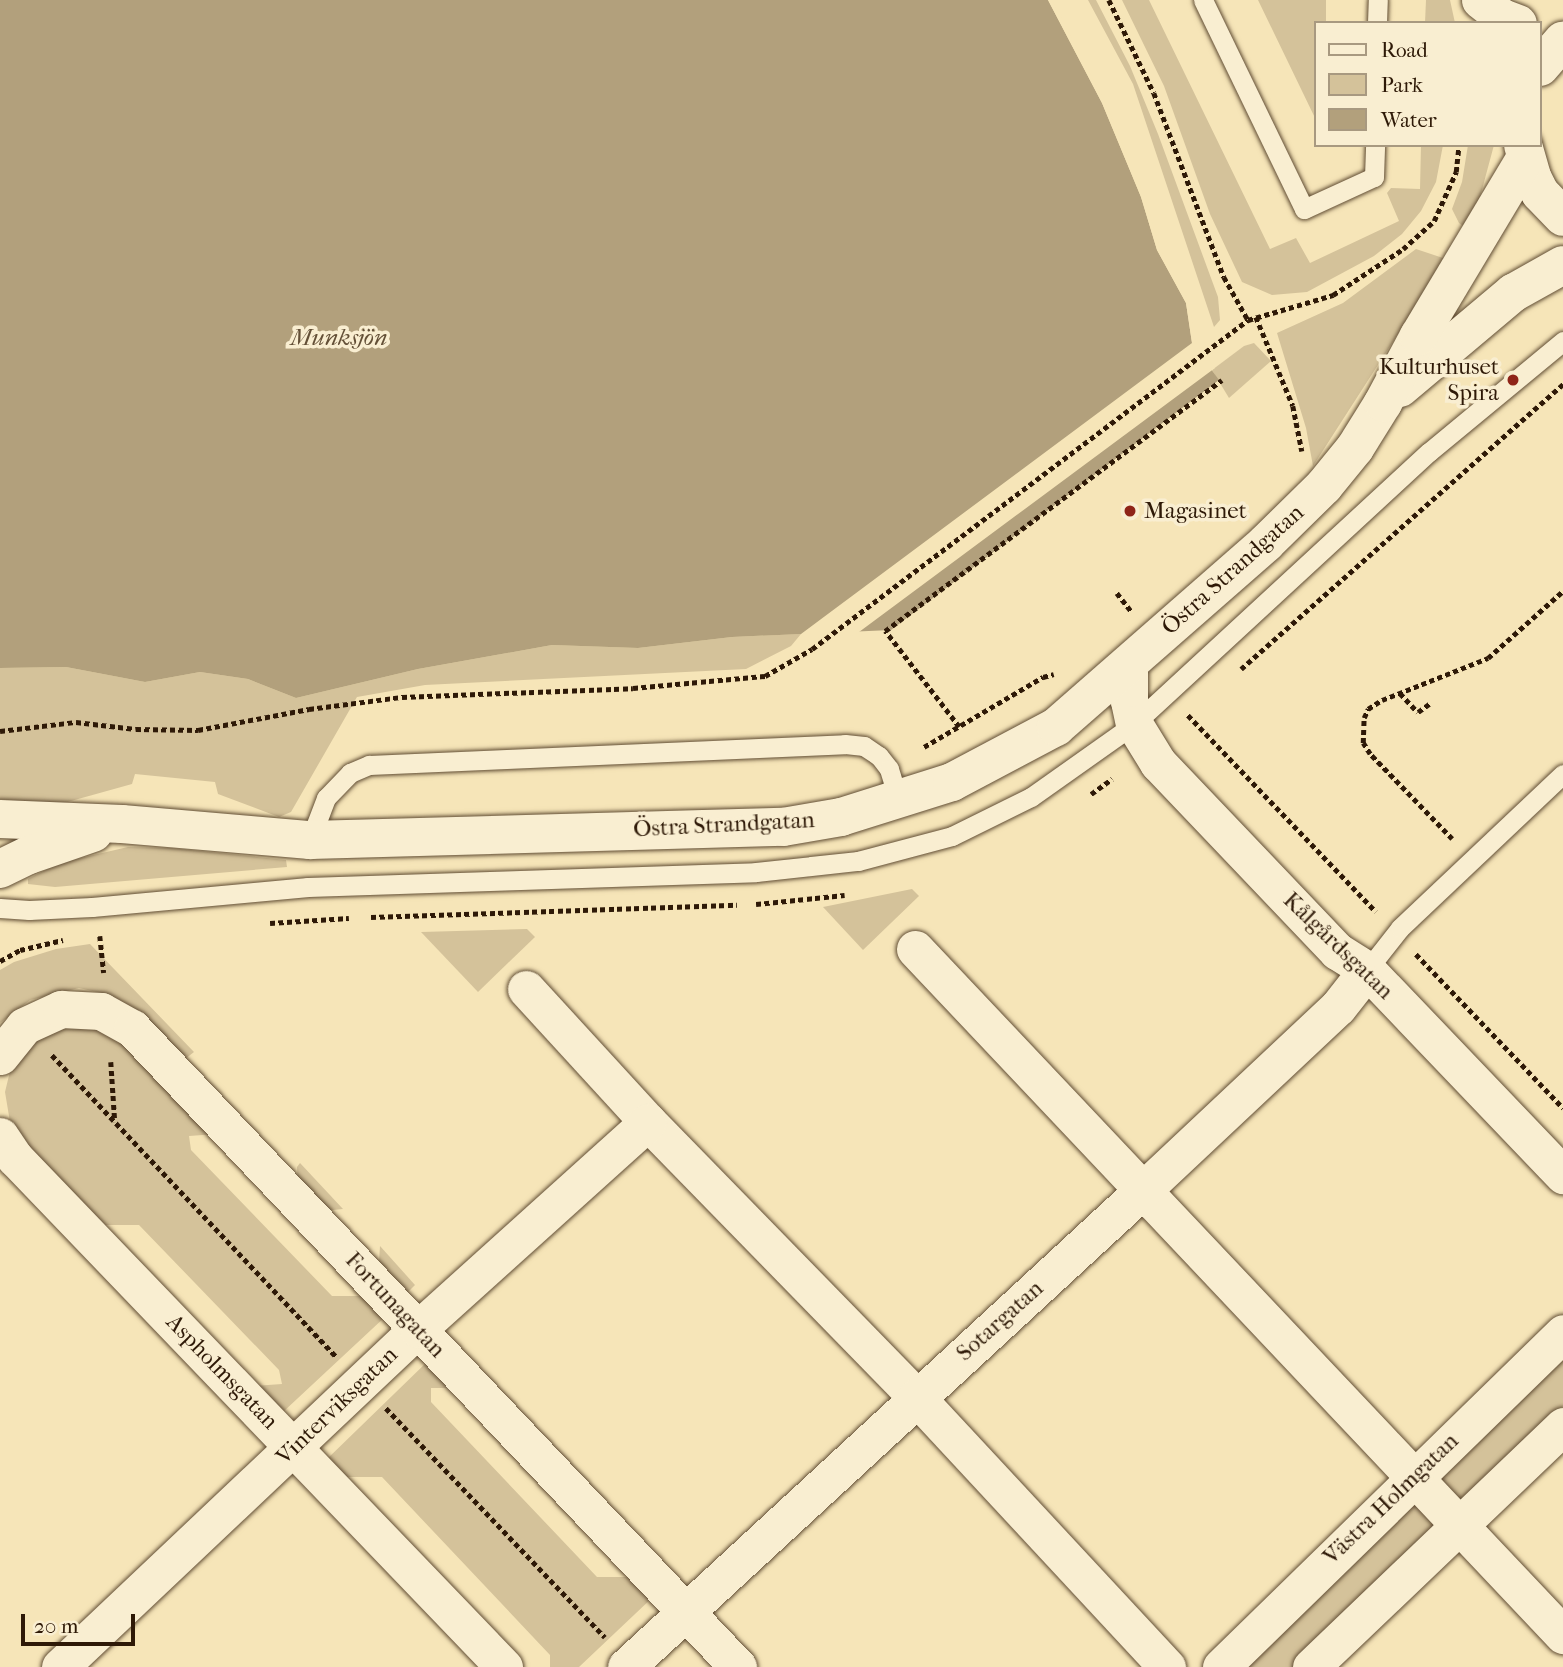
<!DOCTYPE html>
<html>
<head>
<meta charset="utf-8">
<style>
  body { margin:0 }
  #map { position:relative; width:1563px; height:1667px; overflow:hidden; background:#f6e5b8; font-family:"IM FELL French Canon",serif }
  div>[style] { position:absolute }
  .green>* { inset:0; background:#d4c29a }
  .water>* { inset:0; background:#b2a07c }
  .pier>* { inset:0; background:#f6e5b8 }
  .path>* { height:4.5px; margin-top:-2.25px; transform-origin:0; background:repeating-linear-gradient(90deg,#2e1907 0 5px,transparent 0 8.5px) }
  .roads { filter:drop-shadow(0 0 2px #604c33) drop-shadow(0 0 2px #604c33) }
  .service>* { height:19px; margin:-9.5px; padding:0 9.5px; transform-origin:9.5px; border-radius:9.5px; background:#f9eed1 }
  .minor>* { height:37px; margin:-18.5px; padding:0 18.5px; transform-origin:18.5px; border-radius:18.5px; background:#f9eed1 }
  .secondary>* { height:38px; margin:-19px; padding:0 19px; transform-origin:19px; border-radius:19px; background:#f9eed1 }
  .dots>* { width:19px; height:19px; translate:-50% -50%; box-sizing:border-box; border:4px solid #f9eed1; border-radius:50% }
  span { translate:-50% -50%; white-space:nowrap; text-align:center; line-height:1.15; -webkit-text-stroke:7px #f9eed1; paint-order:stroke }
  .poi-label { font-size:23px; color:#2e1907 }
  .right { translate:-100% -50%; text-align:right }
  .left { translate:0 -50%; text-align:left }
  .street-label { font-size:23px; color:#2e1907 }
  .water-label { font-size:24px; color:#634f36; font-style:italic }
  .legend { position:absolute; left:1314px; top:21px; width:228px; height:126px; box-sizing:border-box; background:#f9eed1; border:2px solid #a89980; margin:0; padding:9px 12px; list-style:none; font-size:21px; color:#2e1907 }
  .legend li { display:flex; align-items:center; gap:14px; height:35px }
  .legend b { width:35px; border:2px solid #a89980 }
  .scale { position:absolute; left:21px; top:1614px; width:114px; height:32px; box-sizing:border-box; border:4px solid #2e1907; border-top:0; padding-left:9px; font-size:21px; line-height:24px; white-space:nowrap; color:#2e1907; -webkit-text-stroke:5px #f9eed1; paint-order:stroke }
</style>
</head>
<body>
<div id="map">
  <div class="green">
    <div style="clip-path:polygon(1088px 0,1096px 0,1130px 66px,1158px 134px,1218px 297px,1220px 320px,1214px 327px,1133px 84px)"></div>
    <div style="clip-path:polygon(1122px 0,1149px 0,1270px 249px,1296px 238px,1310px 263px,1399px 221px,1387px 193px,1391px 188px,1420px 189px,1421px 145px,1443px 145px,1436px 182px,1421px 211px,1402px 234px,1374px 256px,1307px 292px,1272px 295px,1242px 282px,1210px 214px,1164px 86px)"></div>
    <div style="clip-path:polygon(1258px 0,1326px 0,1326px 23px,1316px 23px,1316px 120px)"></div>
    <div style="clip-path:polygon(1426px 0,1450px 0,1455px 23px,1425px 23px)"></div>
    <div style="clip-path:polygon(1468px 145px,1494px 145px,1480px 197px,1466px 228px,1459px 223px,1452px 209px,1462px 182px)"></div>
    <div style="clip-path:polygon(1416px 249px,1446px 259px,1313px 466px,1306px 428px,1277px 333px,1343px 303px)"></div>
    <div style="clip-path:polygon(1254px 343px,1271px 361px,1229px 398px,1212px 370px,1244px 346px)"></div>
    <div style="clip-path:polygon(801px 634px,791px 646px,746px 669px,425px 685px,357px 697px,291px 812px,279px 817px,218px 794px,215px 782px,135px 774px,132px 784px,53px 806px,0 799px,0 668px,66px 667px,145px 682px,200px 672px,248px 679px,296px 698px,418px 669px,552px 645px,638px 648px,732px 637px)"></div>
    <div style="clip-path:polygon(128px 847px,171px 848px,286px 860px,287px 867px,55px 887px,28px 884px,28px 879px,59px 863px)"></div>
    <div style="clip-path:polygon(912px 889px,919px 896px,863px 950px,823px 907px)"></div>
    <div style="clip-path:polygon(527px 929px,535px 937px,478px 992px,421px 932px)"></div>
    <div style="clip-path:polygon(90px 944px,194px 1052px,185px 1059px,126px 1006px,106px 994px,79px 988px,30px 1000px,0 1023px,0 970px,14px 962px,56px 949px)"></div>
    <div style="clip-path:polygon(76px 1023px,117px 1034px,216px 1134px,189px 1136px,191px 1150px,332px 1296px,369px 1296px,386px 1316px,283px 1412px,254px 1386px,282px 1384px,279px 1370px,139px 1225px,102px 1225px,18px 1137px,10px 1122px,5px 1092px,12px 1063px,44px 1031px)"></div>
    <div style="clip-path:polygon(300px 1163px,343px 1209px,323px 1211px,298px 1184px,297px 1167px)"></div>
    <div style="clip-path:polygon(380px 1246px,415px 1285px,404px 1296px,379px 1262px)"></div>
    <div style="clip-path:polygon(1563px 1355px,1563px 1406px,1293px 1667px,1242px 1667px)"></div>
    <div style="clip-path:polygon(429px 1360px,457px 1388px,431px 1388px,431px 1402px,597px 1577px,636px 1577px,653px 1597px,579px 1667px,550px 1667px,550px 1655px,382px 1477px,340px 1477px,325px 1461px)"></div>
  </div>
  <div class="water">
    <div style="clip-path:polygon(0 0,1048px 0,1102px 103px,1141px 197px,1157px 250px,1186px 303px,1192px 343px,1219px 380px,891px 630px,732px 637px,638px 648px,552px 645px,418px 669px,296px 698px,248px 679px,200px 672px,145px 682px,66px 667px,0 668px)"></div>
  </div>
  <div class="pier">
    <div style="clip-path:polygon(1048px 0,1052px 0,1105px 102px,1144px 195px,1160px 248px,1189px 301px,1196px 342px,1215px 368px,855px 635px,804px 638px,801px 634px,1192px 343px,1186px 303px,1157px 250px,1141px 197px,1102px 103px)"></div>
  </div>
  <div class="path">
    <div style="left:1109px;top:0;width:103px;rotate:64.2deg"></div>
    <div style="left:1154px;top:93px;width:197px;rotate:69.2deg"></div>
    <div style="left:1224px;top:277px;width:49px;rotate:60.8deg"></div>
    <div style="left:1256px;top:317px;width:96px;rotate:67.4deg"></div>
    <div style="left:1293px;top:406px;width:46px;rotate:78.7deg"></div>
    <div style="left:1117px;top:593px;width:23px;rotate:52deg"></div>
    <div style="left:1241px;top:669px;width:430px;rotate:-41.5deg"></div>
    <div style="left:1400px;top:693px;width:26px;rotate:47deg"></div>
    <div style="left:1418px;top:712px;width:14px;rotate:-36deg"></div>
    <div style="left:1188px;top:715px;width:272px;rotate:46.3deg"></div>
    <div style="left:959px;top:727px;width:121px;rotate:-127.6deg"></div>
    <div style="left:885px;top:631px;width:420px;rotate:-36.7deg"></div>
    <div style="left:0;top:731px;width:77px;rotate:-6.8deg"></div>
    <div style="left:76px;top:722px;width:60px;rotate:6.7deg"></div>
    <div style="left:136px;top:729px;width:62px;rotate:0.9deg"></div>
    <div style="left:198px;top:730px;width:113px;rotate:-10.7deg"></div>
    <div style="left:309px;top:709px;width:94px;rotate:-7.4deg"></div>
    <div style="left:402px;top:697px;width:231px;rotate:-2.2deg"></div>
    <div style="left:633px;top:688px;width:133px;rotate:-5.2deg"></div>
    <div style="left:765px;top:676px;width:54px;rotate:-29.9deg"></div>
    <div style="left:812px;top:649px;width:546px;rotate:-37.04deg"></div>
    <div style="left:1248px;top:320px;width:89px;rotate:-16.4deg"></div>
    <div style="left:1333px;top:295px;width:84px;rotate:-33.3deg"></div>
    <div style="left:1403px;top:249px;width:42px;rotate:-42.1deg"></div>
    <div style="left:1434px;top:221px;width:54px;rotate:-65.8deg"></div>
    <div style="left:1456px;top:172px;width:27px;rotate:-84deg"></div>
    <div style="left:924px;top:747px;width:138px;rotate:-30.5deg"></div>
    <div style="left:1043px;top:677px;width:11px;rotate:-15deg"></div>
    <div style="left:1091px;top:794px;width:26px;rotate:-36deg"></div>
    <div style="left:1452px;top:839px;width:118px;rotate:-134deg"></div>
    <div style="left:1370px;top:754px;width:13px;rotate:-122deg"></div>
    <div style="left:1363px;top:743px;width:25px;rotate:-88deg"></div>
    <div style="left:1364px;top:718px;width:10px;rotate:-66deg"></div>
    <div style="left:1368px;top:709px;width:17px;rotate:-33deg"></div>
    <div style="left:1382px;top:700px;width:114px;rotate:-21.6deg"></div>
    <div style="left:1488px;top:658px;width:101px;rotate:-41.8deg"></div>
    <div style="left:756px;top:904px;width:89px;rotate:-5.8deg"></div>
    <div style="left:371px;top:917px;width:366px;rotate:-1.9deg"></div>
    <div style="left:270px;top:923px;width:79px;rotate:-3.6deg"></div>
    <div style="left:100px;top:936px;width:37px;rotate:84deg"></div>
    <div style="left:1416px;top:954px;width:213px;rotate:46.3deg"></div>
    <div style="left:0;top:961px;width:23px;rotate:-29deg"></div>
    <div style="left:20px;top:950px;width:44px;rotate:-13.1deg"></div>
    <div style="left:52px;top:1055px;width:414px;rotate:46.7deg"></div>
    <div style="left:111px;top:1062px;width:60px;rotate:86.2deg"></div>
    <div style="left:386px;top:1408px;width:317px;rotate:46.3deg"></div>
  </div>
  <div class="roads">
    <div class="service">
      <div style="left:1203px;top:0;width:232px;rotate:64.2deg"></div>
      <div style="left:1304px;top:209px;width:77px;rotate:-24.6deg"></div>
      <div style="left:1374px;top:177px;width:32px;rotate:-88deg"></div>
      <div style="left:1377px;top:23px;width:23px;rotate:-88deg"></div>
      <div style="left:310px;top:840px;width:45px;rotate:-69.1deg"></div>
      <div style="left:326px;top:798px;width:35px;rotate:-46deg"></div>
      <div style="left:350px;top:773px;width:21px;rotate:-23deg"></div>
      <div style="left:369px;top:765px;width:476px;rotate:-2.5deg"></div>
      <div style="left:845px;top:744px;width:19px;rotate:6deg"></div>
      <div style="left:864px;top:746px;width:18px;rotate:34deg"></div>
      <div style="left:879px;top:756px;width:16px;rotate:52deg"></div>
      <div style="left:889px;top:769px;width:34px;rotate:73deg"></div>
      <div style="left:0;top:908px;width:29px;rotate:4deg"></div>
      <div style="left:29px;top:910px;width:63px;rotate:-2.7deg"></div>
      <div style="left:92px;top:907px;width:217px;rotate:-5.3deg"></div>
      <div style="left:308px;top:887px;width:448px;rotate:-1.9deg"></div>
      <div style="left:756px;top:872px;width:103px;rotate:-6.2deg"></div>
      <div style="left:858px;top:861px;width:97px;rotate:-14.9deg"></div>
      <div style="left:952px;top:836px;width:88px;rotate:-26.3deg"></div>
      <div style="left:1031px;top:797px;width:126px;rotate:-35.3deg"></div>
      <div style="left:1134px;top:724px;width:401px;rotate:-42.7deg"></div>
      <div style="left:1429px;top:452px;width:174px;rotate:-39.6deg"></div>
      <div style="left:1367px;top:970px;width:53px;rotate:-51.8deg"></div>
      <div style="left:1400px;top:928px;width:224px;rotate:-43.4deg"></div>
    </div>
    <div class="minor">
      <div style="left:1480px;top:0;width:28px;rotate:38deg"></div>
      <div style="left:1502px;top:17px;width:17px;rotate:21deg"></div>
      <div style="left:1129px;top:664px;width:37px;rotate:90deg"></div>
      <div style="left:1129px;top:701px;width:24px;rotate:78deg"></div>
      <div style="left:1134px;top:724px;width:46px;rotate:58.4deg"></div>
      <div style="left:1158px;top:763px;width:260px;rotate:46.4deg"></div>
      <div style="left:1337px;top:951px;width:36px;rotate:32deg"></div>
      <div style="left:1367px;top:970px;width:284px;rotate:46.3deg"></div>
      <div style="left:915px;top:949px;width:944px;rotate:46.63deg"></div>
      <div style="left:526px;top:989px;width:180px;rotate:47.5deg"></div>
      <div style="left:648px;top:1122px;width:384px;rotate:45.7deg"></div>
      <div style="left:916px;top:1397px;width:369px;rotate:47.1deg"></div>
      <div style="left:0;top:1056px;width:38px;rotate:-51deg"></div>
      <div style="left:24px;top:1026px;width:41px;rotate:-24.7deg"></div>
      <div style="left:61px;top:1009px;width:40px;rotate:2.9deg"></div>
      <div style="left:101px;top:1011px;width:35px;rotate:29deg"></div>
      <div style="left:132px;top:1028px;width:881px;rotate:46.52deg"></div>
      <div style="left:0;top:1136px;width:27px;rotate:56deg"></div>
      <div style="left:15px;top:1158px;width:706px;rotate:46.15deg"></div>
      <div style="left:60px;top:1667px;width:492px;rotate:-43.4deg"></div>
      <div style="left:418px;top:1329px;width:309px;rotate:-42deg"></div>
      <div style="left:626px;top:1667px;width:703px;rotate:-42.7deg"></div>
      <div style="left:1143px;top:1190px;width:267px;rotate:-43.2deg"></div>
      <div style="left:1338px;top:1007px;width:47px;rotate:-51.9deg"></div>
      <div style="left:1221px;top:1667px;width:478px;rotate:-44.3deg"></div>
      <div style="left:1311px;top:1667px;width:349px;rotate:-43.7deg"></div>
    </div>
    <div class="secondary">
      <div style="left:1540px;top:67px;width:35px;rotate:-49deg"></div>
      <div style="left:1523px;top:145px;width:33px;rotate:74deg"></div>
      <div style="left:1532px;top:177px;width:18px;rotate:63deg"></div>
      <div style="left:1540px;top:193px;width:33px;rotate:46deg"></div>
      <div style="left:1400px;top:388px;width:148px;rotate:-40.1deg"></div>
      <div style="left:1513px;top:293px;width:57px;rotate:-29.2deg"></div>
      <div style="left:0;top:819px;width:122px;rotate:2.3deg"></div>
      <div style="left:122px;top:824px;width:189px;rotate:4.9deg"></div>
      <div style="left:310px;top:840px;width:473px;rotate:-1.6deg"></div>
      <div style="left:783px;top:827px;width:59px;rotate:-9.8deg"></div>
      <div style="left:841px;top:817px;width:116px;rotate:-17.5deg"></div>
      <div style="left:952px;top:782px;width:118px;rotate:-27.9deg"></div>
      <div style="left:1056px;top:727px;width:279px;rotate:-41.2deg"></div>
      <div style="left:1266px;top:543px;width:81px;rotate:-44.5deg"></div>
      <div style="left:1324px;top:486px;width:49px;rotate:-50.8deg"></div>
      <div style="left:1355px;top:448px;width:53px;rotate:-58.1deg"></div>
      <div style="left:1383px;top:403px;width:76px;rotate:-61.8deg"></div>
      <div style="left:1419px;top:336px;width:206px;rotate:-59.1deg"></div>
      <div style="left:0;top:869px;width:32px;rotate:-26deg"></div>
      <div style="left:29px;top:855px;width:68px;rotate:-19deg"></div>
    </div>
  </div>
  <div class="dots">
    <div style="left:1513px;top:380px;background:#8f2418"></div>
    <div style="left:1130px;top:511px;background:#8f2418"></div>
  </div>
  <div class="poi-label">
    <span class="right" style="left:1499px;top:380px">Kulturhuset<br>Spira</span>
    <span class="left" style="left:1144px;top:511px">Magasinet</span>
  </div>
  <div class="street-label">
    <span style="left:1233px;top:570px;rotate:-42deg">Östra Strandgatan</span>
    <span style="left:724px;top:825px;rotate:-3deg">Östra Strandgatan</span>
    <span style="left:1338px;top:946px;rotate:44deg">Kålgårdsgatan</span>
    <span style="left:395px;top:1305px;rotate:47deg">Fortunagatan</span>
    <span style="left:1000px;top:1321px;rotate:-42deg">Sotargatan</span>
    <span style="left:222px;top:1372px;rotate:46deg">Aspholmsgatan</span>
    <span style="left:337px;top:1406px;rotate:-44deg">Vinterviksgatan</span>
    <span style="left:1391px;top:1499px;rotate:-44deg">Västra Holmgatan</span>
  </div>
  <div class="water-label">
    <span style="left:339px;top:338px">Munksjön</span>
  </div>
  <ul class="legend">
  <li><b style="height:9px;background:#f9eed1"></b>Road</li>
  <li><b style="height:19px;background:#d4c29a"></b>Park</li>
  <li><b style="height:19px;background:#b2a07c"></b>Water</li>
  </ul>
  <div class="scale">20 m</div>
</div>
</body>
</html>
